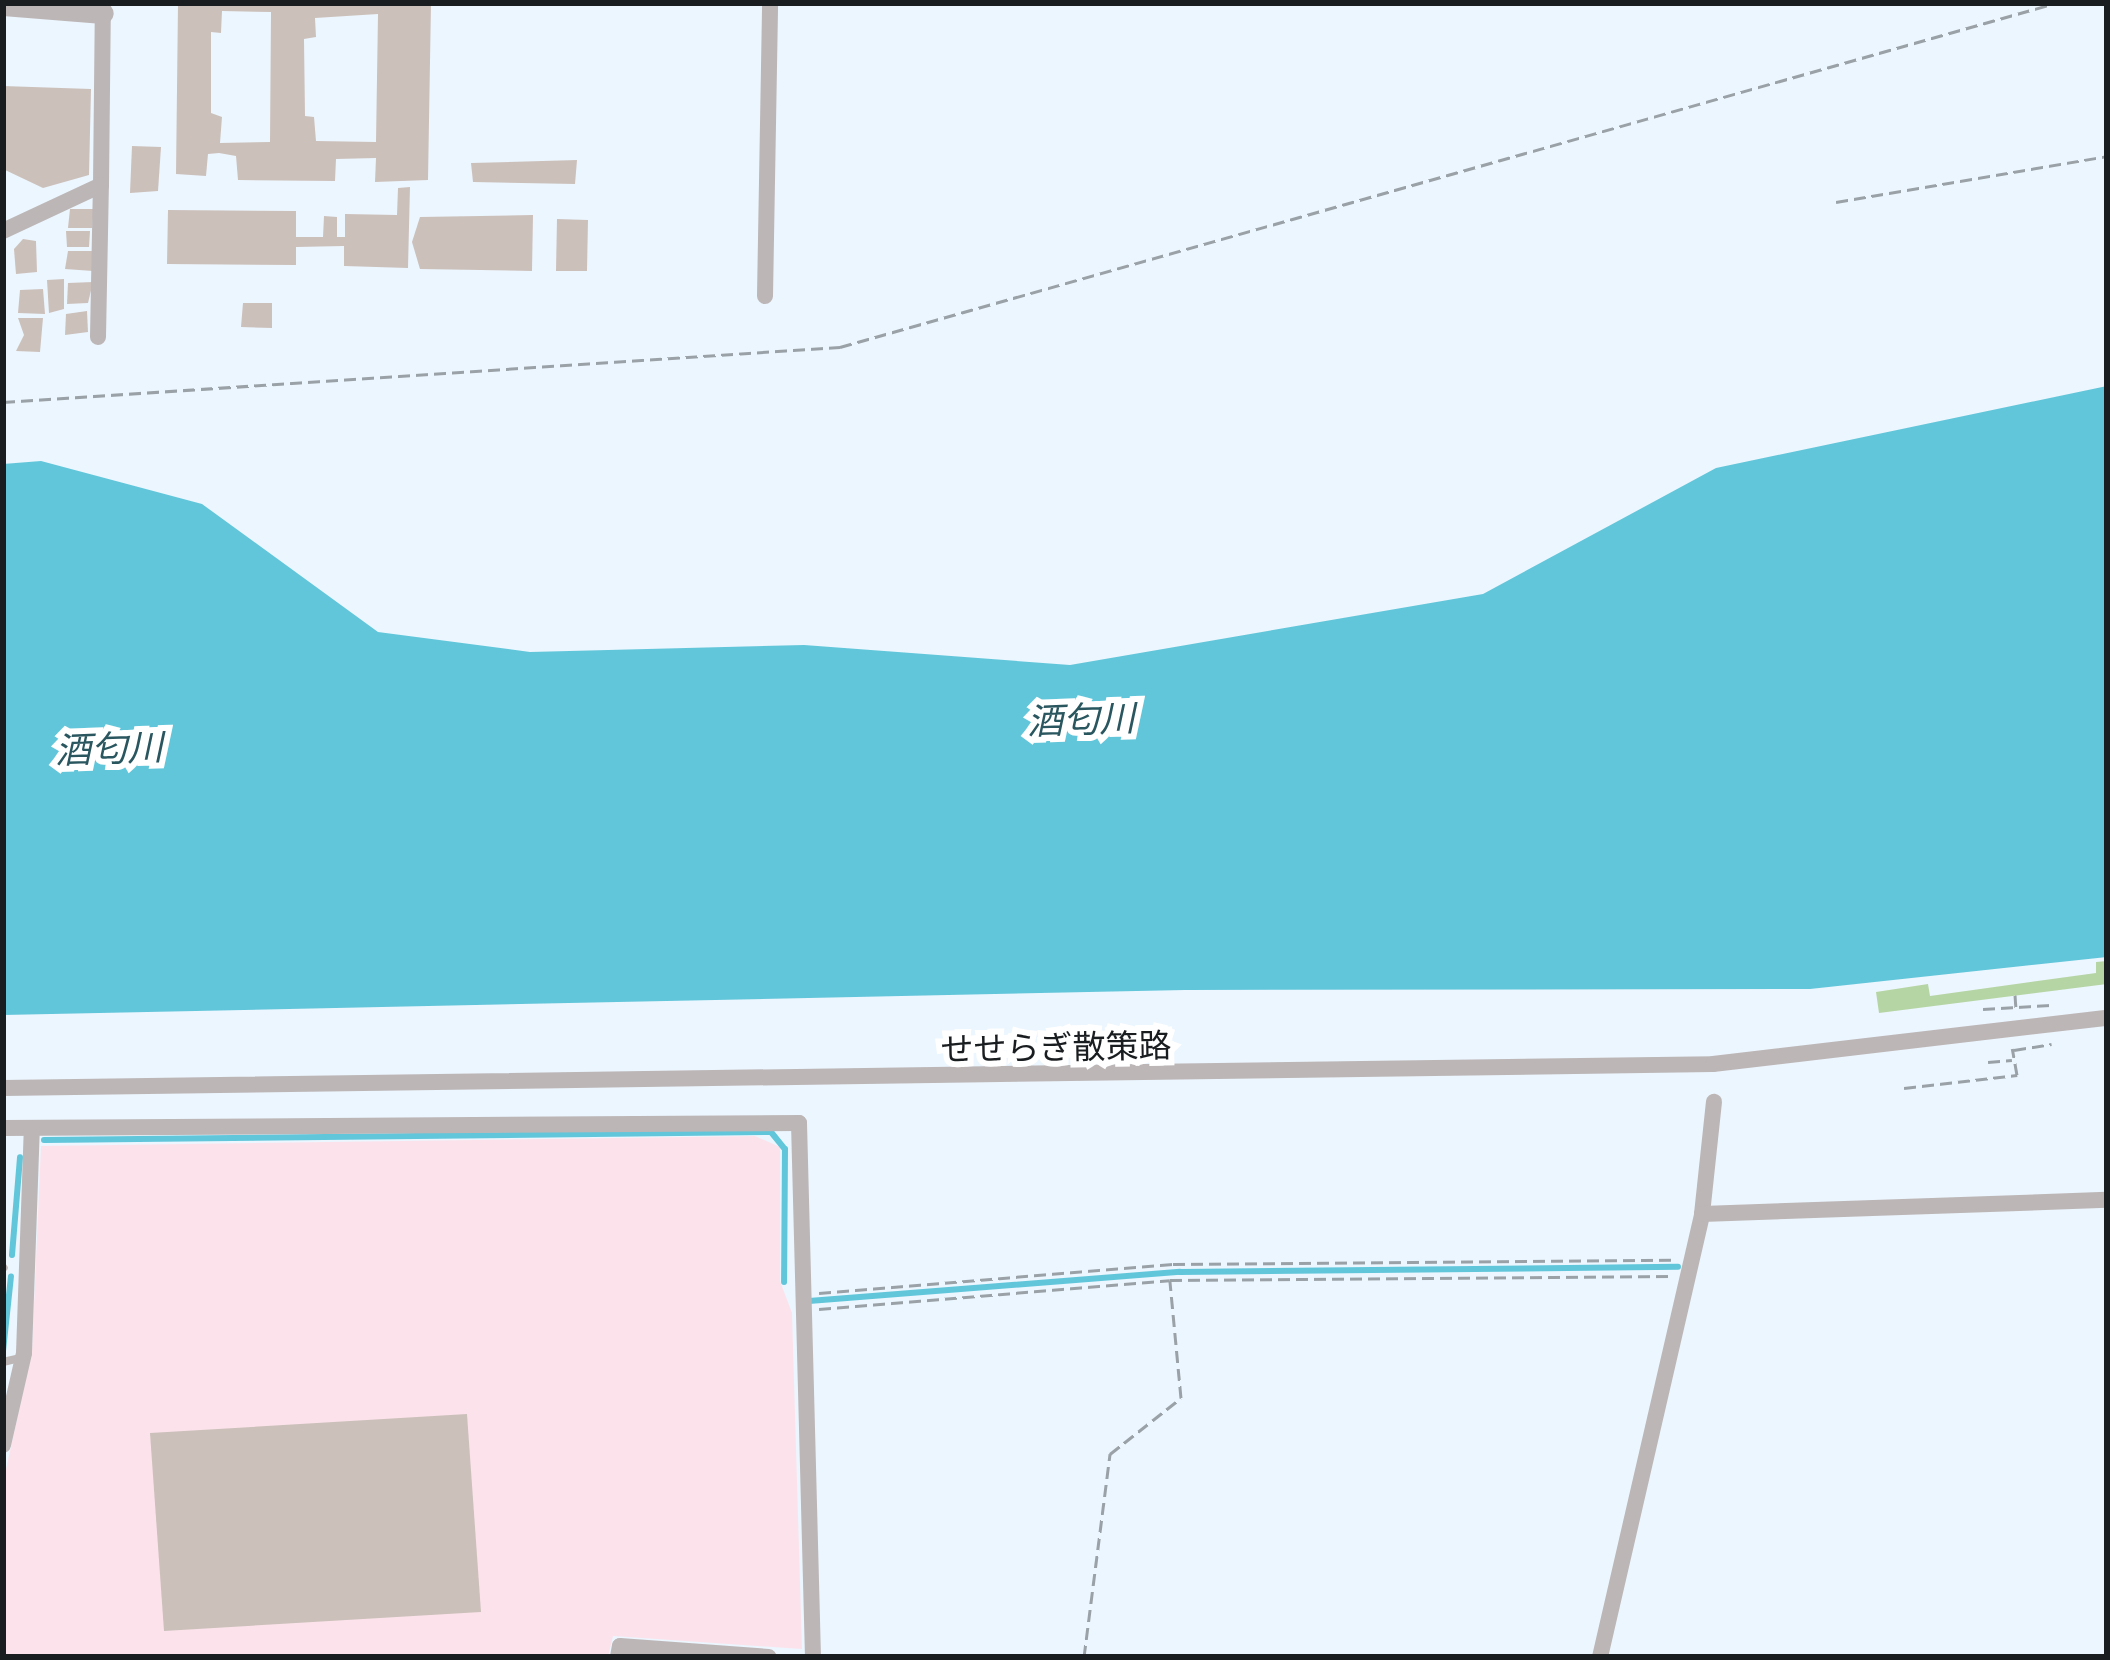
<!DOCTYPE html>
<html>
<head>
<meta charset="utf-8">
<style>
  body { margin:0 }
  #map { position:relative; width:2110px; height:1660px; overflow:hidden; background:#ecf6fe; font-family:"DejaVu Sans","Noto Sans JP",sans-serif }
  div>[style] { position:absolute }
  .industrial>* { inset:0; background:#fce3eb }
  .green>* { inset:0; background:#b6d5a5 }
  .water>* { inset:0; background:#62c6da }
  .stream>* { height:6px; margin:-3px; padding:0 3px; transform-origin:3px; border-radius:3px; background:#62c6da }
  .building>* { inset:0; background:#ccc0bb }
  .path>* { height:3px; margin-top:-1.5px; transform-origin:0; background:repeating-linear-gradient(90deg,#9aa2a8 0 12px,transparent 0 18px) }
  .service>* { height:8px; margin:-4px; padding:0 4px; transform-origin:4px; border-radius:4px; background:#bcb6b7 }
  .minor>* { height:16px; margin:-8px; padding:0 8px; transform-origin:8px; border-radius:8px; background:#bcb6b7 }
  .tertiary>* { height:21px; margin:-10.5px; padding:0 10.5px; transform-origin:10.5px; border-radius:10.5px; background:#bcb6b7 }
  span { translate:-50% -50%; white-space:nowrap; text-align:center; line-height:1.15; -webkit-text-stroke:12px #fff; paint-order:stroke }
  .street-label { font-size:33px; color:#1a1d20 }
  .water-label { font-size:36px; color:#2a565f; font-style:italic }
  .frame { position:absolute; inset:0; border:6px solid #1a1d20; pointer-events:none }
</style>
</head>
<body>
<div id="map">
  <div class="industrial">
    <div style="clip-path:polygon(755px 1136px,780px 1147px,780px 1281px,792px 1313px,802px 1649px,613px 1636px,608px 1657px,3px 1657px,3px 1483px,32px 1351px,41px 1146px)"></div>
  </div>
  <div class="green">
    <div style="clip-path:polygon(2107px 961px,2107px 984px,1879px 1013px,1876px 992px,1928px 984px,1930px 996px,2096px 973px,2096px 962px)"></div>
  </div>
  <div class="water">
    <div style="clip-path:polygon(2107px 386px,2107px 957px,1810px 989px,1185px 990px,3px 1015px,3px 464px,41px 461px,202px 504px,378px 632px,530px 652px,804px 645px,1070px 665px,1483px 594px,1716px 468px)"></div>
  </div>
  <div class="stream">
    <div style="left:44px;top:1140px;width:727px;rotate:-0.63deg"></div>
    <div style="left:771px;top:1132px;width:22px;rotate:51deg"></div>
    <div style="left:785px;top:1149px;width:133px;rotate:90.4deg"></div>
    <div style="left:12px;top:1255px;width:98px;rotate:-85.3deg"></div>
    <div style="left:809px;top:1301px;width:372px;rotate:-4.5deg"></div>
    <div style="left:1180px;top:1272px;width:498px;rotate:-0.6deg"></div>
    <div style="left:3px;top:1351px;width:75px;rotate:-83.9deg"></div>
  </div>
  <div class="building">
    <div style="clip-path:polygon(evenodd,178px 3px,431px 3px,428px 180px,375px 182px,376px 158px,336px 159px,335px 181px,238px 180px,236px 156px,219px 153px,208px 154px,206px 176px,176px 174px,178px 3px,222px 11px,271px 12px,270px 142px,220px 143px,222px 117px,211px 113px,211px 32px,221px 33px,222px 11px,178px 3px,378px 14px,376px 142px,316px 141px,314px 117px,305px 116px,304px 39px,316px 37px,315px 18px,378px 14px)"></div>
    <div style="clip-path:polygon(3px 86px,91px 89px,89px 175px,43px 188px,3px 169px)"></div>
    <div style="clip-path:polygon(132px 146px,161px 147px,158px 191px,130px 193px)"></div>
    <div style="clip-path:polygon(577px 160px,575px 184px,473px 182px,471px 163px)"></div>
    <div style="clip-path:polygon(410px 187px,408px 268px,344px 266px,344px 246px,296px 247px,296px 265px,167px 264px,168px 210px,296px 211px,296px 237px,323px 237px,324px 216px,337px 217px,337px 237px,345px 237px,345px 214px,397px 215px,398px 188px)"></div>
    <div style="clip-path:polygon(70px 209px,94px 209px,92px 228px,68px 228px)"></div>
    <div style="clip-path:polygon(533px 215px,532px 271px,420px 269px,412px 242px,420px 217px)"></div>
    <div style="clip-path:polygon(557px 219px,588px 220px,587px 271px,556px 271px)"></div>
    <div style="clip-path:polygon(66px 231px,90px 231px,89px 247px,67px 247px)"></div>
    <div style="clip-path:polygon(23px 239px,36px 241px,37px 272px,16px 274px,14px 249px)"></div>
    <div style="clip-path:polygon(68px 251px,92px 251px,93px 271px,65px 269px)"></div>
    <div style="clip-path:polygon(64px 279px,64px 309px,49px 313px,47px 280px)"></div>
    <div style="clip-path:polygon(93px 282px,88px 303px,67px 304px,68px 283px)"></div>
    <div style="clip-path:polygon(43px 289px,45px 314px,18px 313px,20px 290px)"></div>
    <div style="clip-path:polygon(243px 303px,272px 303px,272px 328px,241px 327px)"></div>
    <div style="clip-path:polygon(87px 311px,88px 332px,65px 335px,66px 314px)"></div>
    <div style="clip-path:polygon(18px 318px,43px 318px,40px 352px,16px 351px,24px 335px)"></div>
    <div style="clip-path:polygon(467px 1414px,481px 1612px,164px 1631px,150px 1433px)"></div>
  </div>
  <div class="path">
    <div style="left:1836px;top:202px;width:275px;rotate:-9.6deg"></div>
    <div style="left:3px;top:402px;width:839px;rotate:-3.76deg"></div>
    <div style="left:840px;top:347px;width:1264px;rotate:-15.8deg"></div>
    <div style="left:2015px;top:995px;width:13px;rotate:86deg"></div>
    <div style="left:1983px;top:1009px;width:68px;rotate:-3.4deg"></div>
    <div style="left:2014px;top:1050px;width:38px;rotate:-9deg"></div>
    <div style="left:1988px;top:1062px;width:24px;rotate:-5deg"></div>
    <div style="left:1904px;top:1088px;width:114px;rotate:-6.6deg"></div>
    <div style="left:2017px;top:1075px;width:27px;rotate:-100deg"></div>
    <div style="left:819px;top:1293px;width:355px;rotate:-4.7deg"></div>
    <div style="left:1173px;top:1264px;width:499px;rotate:-0.5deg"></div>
    <div style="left:819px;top:1309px;width:352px;rotate:-4.7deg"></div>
    <div style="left:1170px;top:1280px;width:502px;rotate:-0.46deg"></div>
    <div style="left:1084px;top:1657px;width:205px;rotate:-82.7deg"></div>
    <div style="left:1110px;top:1454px;width:90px;rotate:-38.3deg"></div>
    <div style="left:1181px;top:1398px;width:118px;rotate:-95.4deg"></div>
  </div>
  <div class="service">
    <div style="left:3px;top:1267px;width:1px;rotate:45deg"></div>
    <div style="left:3px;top:1362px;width:18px;rotate:-13deg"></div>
  </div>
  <div class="minor">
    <div style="left:3px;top:231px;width:108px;rotate:-25.1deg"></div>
    <div style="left:101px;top:185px;width:179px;rotate:-89.4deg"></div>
    <div style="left:765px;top:296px;width:293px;rotate:-89deg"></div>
    <div style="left:98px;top:337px;width:152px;rotate:-88.9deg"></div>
    <div style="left:3px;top:1088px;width:1710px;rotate:-0.8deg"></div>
    <div style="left:1713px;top:1064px;width:397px;rotate:-6.7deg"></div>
    <div style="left:3px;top:1128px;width:796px;rotate:-0.36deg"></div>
    <div style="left:799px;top:1123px;width:534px;rotate:88.5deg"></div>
    <div style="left:1702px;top:1214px;width:113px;rotate:-83.9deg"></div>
    <div style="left:3px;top:1445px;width:94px;rotate:-77.1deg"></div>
    <div style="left:24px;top:1353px;width:225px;rotate:-88deg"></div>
    <div style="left:618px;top:1657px;width:11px;rotate:-80deg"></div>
    <div style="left:620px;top:1646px;width:149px;rotate:4.2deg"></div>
    <div style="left:1600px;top:1657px;width:455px;rotate:-77deg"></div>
    <div style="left:1702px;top:1214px;width:405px;rotate:-2deg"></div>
  </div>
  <div class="tertiary">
    <div style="left:3px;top:5px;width:100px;rotate:4.6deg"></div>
  </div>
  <div class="street-label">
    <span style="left:1056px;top:1048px;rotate:-1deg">せせらぎ散策路</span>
  </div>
  <div class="water-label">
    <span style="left:1081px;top:720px;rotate:-2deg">酒匂川</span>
    <span style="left:109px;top:749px;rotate:-2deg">酒匂川</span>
  </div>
  <div class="frame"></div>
</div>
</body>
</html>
